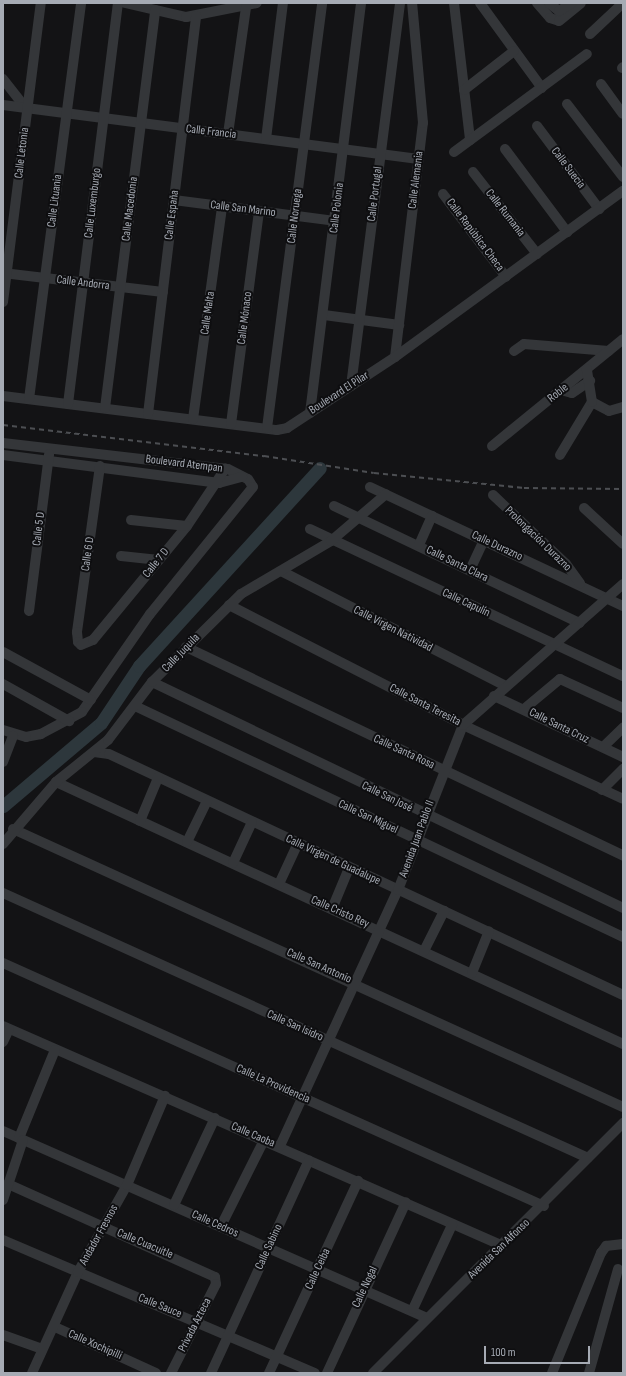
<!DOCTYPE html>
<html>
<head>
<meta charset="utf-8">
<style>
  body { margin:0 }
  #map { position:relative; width:626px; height:1376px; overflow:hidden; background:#131315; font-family:"Sofia Sans Condensed",sans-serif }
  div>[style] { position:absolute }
  .river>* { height:13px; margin:-6.5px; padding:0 6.5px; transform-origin:6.5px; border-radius:6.5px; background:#2d373c }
  .minor>* { height:10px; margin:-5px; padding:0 5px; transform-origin:5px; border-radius:5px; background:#343639 }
  .rail>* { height:2px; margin-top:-1px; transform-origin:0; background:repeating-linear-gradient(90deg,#4c4e52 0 5px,transparent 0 9px) }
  span { translate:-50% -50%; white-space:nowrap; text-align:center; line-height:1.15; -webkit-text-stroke:4px #0e0e10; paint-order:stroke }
  .street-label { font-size:12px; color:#a6abb4 }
  .frame { position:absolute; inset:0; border:4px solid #a6abb4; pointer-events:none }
  .scale { position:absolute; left:484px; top:1346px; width:106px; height:18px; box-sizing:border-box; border:2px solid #a6abb4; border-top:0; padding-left:5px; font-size:12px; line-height:14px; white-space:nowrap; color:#a6abb4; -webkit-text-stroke:3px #0e0e10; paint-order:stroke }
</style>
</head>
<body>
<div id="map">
  <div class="river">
    <div style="left:3px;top:806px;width:128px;rotate:-40.3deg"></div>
    <div style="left:101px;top:723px;width:69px;rotate:-56.3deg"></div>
    <div style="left:139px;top:666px;width:268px;rotate:-47.6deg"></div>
  </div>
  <div class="minor">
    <div style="left:125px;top:3px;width:63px;rotate:12.9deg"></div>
    <div style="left:186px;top:17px;width:72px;rotate:-11.2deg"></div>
    <div style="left:454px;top:3px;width:138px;rotate:83.3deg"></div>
    <div style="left:480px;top:3px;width:105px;rotate:53.9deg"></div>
    <div style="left:537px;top:3px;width:20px;rotate:49deg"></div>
    <div style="left:550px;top:18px;width:9px;rotate:18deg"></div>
    <div style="left:559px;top:21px;width:28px;rotate:-39deg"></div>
    <div style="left:549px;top:3px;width:13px;rotate:39deg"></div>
    <div style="left:559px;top:11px;width:15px;rotate:-32deg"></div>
    <div style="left:590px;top:34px;width:45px;rotate:-43.2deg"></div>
    <div style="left:622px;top:68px;width:1px;rotate:-45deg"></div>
    <div style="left:3px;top:79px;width:37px;rotate:52deg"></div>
    <div style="left:601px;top:84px;width:37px;rotate:54deg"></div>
    <div style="left:464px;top:90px;width:63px;rotate:-38deg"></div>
    <div style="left:567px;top:104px;width:92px;rotate:52.5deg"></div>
    <div style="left:3px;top:105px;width:419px;rotate:7.4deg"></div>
    <div style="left:537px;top:126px;width:104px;rotate:53.2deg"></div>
    <div style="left:228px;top:134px;width:128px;rotate:-81.9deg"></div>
    <div style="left:266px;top:139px;width:137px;rotate:-82.9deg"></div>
    <div style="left:505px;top:149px;width:104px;rotate:53.2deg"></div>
    <div style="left:454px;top:152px;width:165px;rotate:-36.4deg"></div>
    <div style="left:473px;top:172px;width:104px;rotate:52deg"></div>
    <div style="left:443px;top:194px;width:104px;rotate:52.8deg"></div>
    <div style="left:174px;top:200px;width:162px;rotate:7.4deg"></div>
    <div style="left:3px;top:273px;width:161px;rotate:6.8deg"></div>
    <div style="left:3px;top:302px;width:301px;rotate:-82.8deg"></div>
    <div style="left:324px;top:315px;width:76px;rotate:7.6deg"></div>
    <div style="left:514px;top:351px;width:12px;rotate:-35deg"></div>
    <div style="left:524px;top:344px;width:85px;rotate:4.7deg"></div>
    <div style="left:395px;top:357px;width:236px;rotate:-83.2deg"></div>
    <div style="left:423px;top:123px;width:121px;rotate:-95.2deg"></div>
    <div style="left:351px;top:386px;width:386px;rotate:-82.7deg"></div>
    <div style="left:561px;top:390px;width:11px;rotate:15deg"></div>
    <div style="left:572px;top:393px;width:22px;rotate:-34deg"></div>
    <div style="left:3px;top:396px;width:276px;rotate:7.1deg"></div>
    <div style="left:277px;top:430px;width:10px;rotate:-11deg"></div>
    <div style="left:287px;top:428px;width:129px;rotate:-33.3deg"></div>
    <div style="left:395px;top:357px;width:282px;rotate:-36.1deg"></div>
    <div style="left:29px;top:399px;width:399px;rotate:-82.5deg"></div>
    <div style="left:592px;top:402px;width:19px;rotate:28deg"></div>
    <div style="left:609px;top:411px;width:15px;rotate:-16deg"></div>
    <div style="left:68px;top:404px;width:404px;rotate:-82.9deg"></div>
    <div style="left:105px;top:408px;width:401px;rotate:-82.8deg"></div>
    <div style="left:310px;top:413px;width:413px;rotate:-82.9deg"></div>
    <div style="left:148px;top:414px;width:401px;rotate:-83.1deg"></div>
    <div style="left:193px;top:419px;width:215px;rotate:-82.2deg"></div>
    <div style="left:231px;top:424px;width:215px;rotate:-82.5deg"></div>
    <div style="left:267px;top:428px;width:429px;rotate:-82.6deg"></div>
    <div style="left:3px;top:443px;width:226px;rotate:6.6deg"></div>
    <div style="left:228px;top:469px;width:22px;rotate:27deg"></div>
    <div style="left:248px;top:479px;width:9px;rotate:58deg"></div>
    <div style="left:253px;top:487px;width:164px;rotate:129deg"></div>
    <div style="left:150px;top:614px;width:119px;rotate:124.8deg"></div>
    <div style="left:82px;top:712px;width:47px;rotate:151.8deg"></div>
    <div style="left:41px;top:734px;width:15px;rotate:169deg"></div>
    <div style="left:26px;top:737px;width:24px;rotate:-163deg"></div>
    <div style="left:492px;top:446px;width:169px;rotate:-39.2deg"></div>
    <div style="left:3px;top:455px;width:218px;rotate:7.4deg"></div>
    <div style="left:219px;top:483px;width:24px;rotate:-15deg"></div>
    <div style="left:560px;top:455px;width:62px;rotate:-58.9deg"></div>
    <div style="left:592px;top:402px;width:33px;rotate:-99deg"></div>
    <div style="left:100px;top:466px;width:168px;rotate:97.9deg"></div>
    <div style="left:77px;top:632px;width:10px;rotate:84deg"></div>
    <div style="left:78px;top:642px;width:4px;rotate:45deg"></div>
    <div style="left:81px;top:645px;width:13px;rotate:-23deg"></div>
    <div style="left:93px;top:640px;width:148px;rotate:-50.5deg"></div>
    <div style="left:187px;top:526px;width:69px;rotate:-56.3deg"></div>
    <div style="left:370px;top:487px;width:280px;rotate:25.2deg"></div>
    <div style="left:493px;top:495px;width:100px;rotate:43.4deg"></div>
    <div style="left:566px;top:564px;width:24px;rotate:54deg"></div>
    <div style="left:334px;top:506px;width:272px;rotate:25.5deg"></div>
    <div style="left:584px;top:508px;width:53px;rotate:42.7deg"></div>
    <div style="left:131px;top:520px;width:56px;rotate:6.1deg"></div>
    <div style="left:310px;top:529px;width:346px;rotate:25.2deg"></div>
    <div style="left:419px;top:545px;width:32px;rotate:-66deg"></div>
    <div style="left:121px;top:556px;width:38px;rotate:6deg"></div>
    <div style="left:470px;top:570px;width:33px;rotate:-65deg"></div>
    <div style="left:281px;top:571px;width:253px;rotate:27.1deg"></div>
    <div style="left:229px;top:605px;width:263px;rotate:27.1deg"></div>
    <div style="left:463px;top:725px;width:176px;rotate:24.8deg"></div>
    <div style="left:29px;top:611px;width:158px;rotate:-82.7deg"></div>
    <div style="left:186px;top:647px;width:484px;rotate:25.5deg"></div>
    <div style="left:3px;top:652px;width:100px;rotate:28.6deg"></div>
    <div style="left:152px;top:682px;width:522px;rotate:25.63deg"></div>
    <div style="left:3px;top:684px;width:76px;rotate:29.3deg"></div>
    <div style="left:494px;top:696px;width:143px;rotate:25.3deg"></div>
    <div style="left:135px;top:706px;width:540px;rotate:25.33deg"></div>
    <div style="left:524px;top:709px;width:47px;rotate:-39.8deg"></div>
    <div style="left:560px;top:679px;width:69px;rotate:24.7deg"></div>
    <div style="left:603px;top:747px;width:28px;rotate:-44deg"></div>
    <div style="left:94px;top:752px;width:15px;rotate:8deg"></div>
    <div style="left:109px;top:754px;width:568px;rotate:25.12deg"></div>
    <div style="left:3px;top:762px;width:28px;rotate:-69deg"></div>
    <div style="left:56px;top:782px;width:625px;rotate:24.8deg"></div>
    <div style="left:602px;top:790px;width:30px;rotate:-45deg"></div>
    <div style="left:140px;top:821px;width:47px;rotate:-67.3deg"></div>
    <div style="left:13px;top:829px;width:670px;rotate:24.5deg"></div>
    <div style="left:187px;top:842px;width:46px;rotate:-64deg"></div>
    <div style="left:3px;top:844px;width:82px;rotate:-49.5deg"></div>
    <div style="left:56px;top:782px;width:67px;rotate:-38.9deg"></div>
    <div style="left:108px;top:740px;width:73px;rotate:-52.8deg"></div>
    <div style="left:152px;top:682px;width:125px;rotate:-44.7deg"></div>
    <div style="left:241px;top:594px;width:104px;rotate:-30.5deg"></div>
    <div style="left:331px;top:541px;width:72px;rotate:-40.5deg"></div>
    <div style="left:233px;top:863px;width:45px;rotate:-65.1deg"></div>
    <div style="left:279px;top:884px;width:45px;rotate:-65.1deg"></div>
    <div style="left:3px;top:893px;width:642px;rotate:24.37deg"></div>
    <div style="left:332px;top:909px;width:44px;rotate:-67.5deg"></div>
    <div style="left:424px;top:951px;width:45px;rotate:-63.4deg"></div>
    <div style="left:3px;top:963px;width:593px;rotate:24.19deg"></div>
    <div style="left:472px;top:973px;width:45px;rotate:-68deg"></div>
    <div style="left:3px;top:1026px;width:546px;rotate:23.75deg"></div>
    <div style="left:3px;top:1042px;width:14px;rotate:-65deg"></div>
    <div style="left:3px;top:1131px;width:463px;rotate:23.8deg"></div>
    <div style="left:19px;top:1138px;width:95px;rotate:-67.8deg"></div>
    <div style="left:280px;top:1146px;width:282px;rotate:-65.3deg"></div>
    <div style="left:398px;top:890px;width:177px;rotate:-68.5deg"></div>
    <div style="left:463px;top:725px;width:213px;rotate:-41.4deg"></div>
    <div style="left:8px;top:1184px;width:227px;rotate:24.2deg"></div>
    <div style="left:215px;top:1277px;width:7px;rotate:82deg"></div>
    <div style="left:216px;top:1284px;width:100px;rotate:116.8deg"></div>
    <div style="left:3px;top:1200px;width:63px;rotate:-71.6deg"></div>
    <div style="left:174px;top:1205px;width:96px;rotate:-64.8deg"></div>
    <div style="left:221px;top:1226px;width:96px;rotate:-63.4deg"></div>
    <div style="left:3px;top:1240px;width:339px;rotate:23.1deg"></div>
    <div style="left:413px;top:1309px;width:93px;rotate:-65.1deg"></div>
    <div style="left:55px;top:1327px;width:111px;rotate:24.5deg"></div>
    <div style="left:3px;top:1335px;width:41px;rotate:19.7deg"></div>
    <div style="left:32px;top:1373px;width:111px;rotate:-65.5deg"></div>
    <div style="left:78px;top:1272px;width:100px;rotate:-60.6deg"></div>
    <div style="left:127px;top:1185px;width:97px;rotate:-66.9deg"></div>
    <div style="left:211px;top:1373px;width:234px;rotate:-65.3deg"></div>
    <div style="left:269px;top:1373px;width:212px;rotate:-65.1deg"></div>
    <div style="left:327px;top:1373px;width:188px;rotate:-65.2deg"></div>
    <div style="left:373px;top:1373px;width:354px;rotate:-45deg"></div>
    <div style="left:552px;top:1373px;width:130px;rotate:-67.8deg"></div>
    <div style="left:601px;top:1253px;width:9px;rotate:-54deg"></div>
    <div style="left:606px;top:1246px;width:17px;rotate:-7deg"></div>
    <div style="left:589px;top:1373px;width:108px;rotate:-74.4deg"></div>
  </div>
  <div class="rail">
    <div style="left:3px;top:425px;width:263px;rotate:6.8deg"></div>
    <div style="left:264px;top:456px;width:111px;rotate:8.8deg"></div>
    <div style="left:374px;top:473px;width:151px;rotate:5.7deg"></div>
    <div style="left:524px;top:488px;width:99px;rotate:0.6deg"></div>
  </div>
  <div class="street-label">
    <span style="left:211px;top:132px;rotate:7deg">Calle Francia</span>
    <span style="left:22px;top:153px;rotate:-83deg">Calle Letonia</span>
    <span style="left:568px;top:168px;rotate:53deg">Calle Suecia</span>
    <span style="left:416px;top:180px;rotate:-83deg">Calle Alemania</span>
    <span style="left:375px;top:194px;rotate:-83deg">Calle Portugal</span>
    <span style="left:55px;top:201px;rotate:-83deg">Calle Lituania</span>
    <span style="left:93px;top:203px;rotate:-83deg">Calle Luxemburgo</span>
    <span style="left:337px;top:208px;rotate:-83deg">Calle Polonia</span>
    <span style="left:130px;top:209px;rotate:-83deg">Calle Macedonia</span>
    <span style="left:243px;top:209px;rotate:7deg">Calle San Marino</span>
    <span style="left:505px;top:213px;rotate:52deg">Calle Rumania</span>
    <span style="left:172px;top:215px;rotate:-83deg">Calle España</span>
    <span style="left:295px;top:216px;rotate:-83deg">Calle Noruega</span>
    <span style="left:475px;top:235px;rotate:53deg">Calle República Checa</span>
    <span style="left:83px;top:283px;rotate:7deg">Calle Andorra</span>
    <span style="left:208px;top:313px;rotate:-82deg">Calle Malta</span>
    <span style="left:245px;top:318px;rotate:-83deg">Calle Mónaco</span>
    <span style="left:339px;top:393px;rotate:-33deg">Boulevard El Pilar</span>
    <span style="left:558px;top:393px;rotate:-39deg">Roble</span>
    <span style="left:184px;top:464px;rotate:7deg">Boulevard Atempan</span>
    <span style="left:39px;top:529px;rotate:-83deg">Calle 5 D</span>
    <span style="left:538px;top:539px;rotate:44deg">Prolongación Durazno</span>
    <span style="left:497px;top:546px;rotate:25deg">Calle Durazno</span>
    <span style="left:88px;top:554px;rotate:-82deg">Calle 6 D</span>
    <span style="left:156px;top:563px;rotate:-51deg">Calle 7 D</span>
    <span style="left:457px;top:564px;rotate:26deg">Calle Santa Clara</span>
    <span style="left:466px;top:603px;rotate:25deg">Calle Capulín</span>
    <span style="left:393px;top:629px;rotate:27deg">Calle Virgen Natividad</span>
    <span style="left:181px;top:653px;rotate:-46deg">Calle Juquila</span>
    <span style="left:425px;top:705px;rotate:27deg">Calle Santa Teresita</span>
    <span style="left:559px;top:726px;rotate:26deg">Calle Santa Cruz</span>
    <span style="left:404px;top:752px;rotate:25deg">Calle Santa Rosa</span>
    <span style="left:387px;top:797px;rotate:26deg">Calle San José</span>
    <span style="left:368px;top:817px;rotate:25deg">Calle San Miguel</span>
    <span style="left:417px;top:839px;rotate:-70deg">Avenida Juan Pablo II</span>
    <span style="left:333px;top:860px;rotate:25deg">Calle Virgen de Guadalupe</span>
    <span style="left:340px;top:912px;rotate:24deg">Calle Cristo Rey</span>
    <span style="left:319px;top:966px;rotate:24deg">Calle San Antonio</span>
    <span style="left:295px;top:1026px;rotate:24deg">Calle San Isidro</span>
    <span style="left:273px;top:1084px;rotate:24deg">Calle La Providencia</span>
    <span style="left:253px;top:1135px;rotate:23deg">Calle Caoba</span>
    <span style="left:215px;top:1224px;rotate:24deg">Calle Cedros</span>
    <span style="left:99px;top:1235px;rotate:-61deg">Andador Fresnos</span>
    <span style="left:145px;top:1244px;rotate:23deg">Calle Cuacuitle</span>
    <span style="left:269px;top:1247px;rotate:-65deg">Calle Sabino</span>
    <span style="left:499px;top:1249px;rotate:-44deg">Avenida San Alfonso</span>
    <span style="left:318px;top:1269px;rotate:-65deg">Calle Ceiba</span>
    <span style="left:365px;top:1287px;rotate:-65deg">Calle Nogal</span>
    <span style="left:160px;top:1306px;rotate:22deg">Calle Sauce</span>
    <span style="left:195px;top:1325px;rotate:-63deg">Privada Azteca</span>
    <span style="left:95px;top:1345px;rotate:24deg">Calle Xochipilli</span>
  </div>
  <div class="frame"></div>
  <div class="scale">100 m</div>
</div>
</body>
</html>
